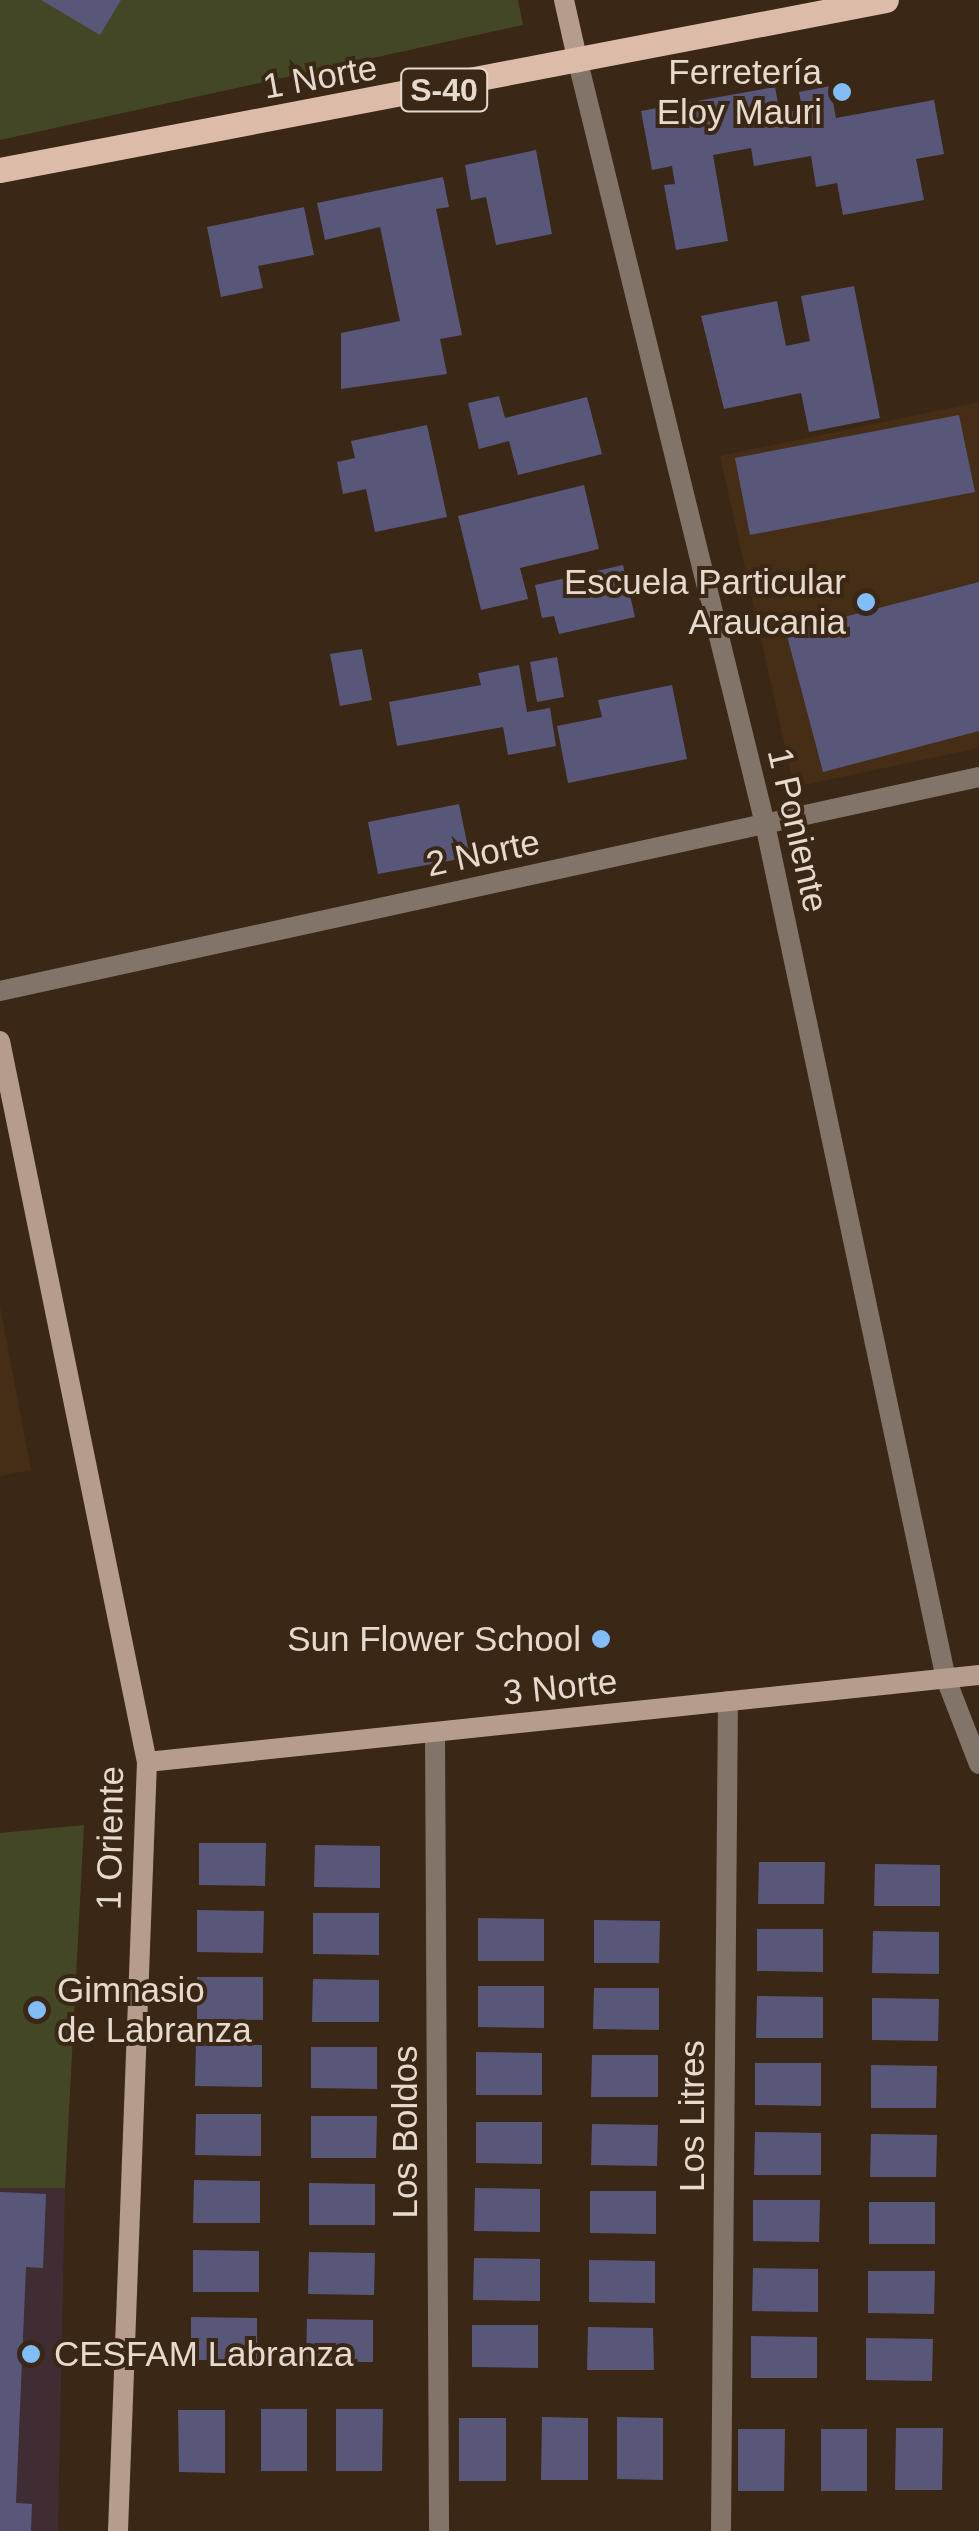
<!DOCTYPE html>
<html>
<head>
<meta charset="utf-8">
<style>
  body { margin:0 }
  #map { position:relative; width:979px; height:2531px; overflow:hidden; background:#3a2715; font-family:Helvetica,sans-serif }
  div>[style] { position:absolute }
  .built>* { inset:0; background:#462e16 }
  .medical>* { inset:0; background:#402d33 }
  .green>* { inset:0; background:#434725 }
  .building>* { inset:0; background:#595779 }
  .street>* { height:20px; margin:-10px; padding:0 10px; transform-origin:10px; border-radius:10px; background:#83746a }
  .secondary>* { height:20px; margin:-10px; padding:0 10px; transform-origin:10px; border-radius:10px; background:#b59c8d }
  .primary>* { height:25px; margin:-12.5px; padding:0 12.5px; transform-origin:12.5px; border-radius:12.5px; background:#dcbba8 }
  .dots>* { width:28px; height:28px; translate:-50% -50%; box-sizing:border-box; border:5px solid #3a2715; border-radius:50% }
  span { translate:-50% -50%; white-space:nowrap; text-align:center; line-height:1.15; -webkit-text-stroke:8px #3a2715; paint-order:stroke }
  .shield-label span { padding:2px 8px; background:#3a2715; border:2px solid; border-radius:8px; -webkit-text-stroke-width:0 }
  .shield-label { font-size:32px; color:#e6dace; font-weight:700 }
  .poi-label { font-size:35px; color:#e6dace }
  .right { translate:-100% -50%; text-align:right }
  .left { translate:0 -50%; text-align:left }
  .street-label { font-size:35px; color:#e6dace }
</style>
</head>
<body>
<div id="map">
  <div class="built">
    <div style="clip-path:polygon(979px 402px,979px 748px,794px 787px,720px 456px)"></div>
    <div style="clip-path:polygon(0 1306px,31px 1470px,0 1476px)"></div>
  </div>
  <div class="medical">
    <div style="clip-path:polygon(0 2188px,65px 2188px,58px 2531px,0 2531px)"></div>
  </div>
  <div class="green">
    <div style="clip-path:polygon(0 0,518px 0,523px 25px,0 140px)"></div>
    <div style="clip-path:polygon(84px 1825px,65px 2188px,0 2188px,0 1833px)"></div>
  </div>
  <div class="building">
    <div style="clip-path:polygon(41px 0,121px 0,100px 35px)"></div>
    <div style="clip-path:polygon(830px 86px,836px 118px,934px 100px,944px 154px,916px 159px,924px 200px,843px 215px,837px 183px,816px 187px,811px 156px,754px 166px,751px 148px,713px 155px,728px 241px,676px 250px,664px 185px,675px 184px,672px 166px,652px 170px,641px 111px,775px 87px,780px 113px,802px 109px,799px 92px)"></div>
    <div style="clip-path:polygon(536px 150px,552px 234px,496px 245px,486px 197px,471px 200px,465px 165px)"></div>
    <div style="clip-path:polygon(443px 177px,449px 207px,436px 209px,462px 335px,440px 339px,447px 374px,341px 389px,341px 333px,400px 321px,380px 227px,325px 240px,317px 203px)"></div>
    <div style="clip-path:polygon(304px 207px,314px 255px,258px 266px,263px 288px,221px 297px,207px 227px)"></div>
    <div style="clip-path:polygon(854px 286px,880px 418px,809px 432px,801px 393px,724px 409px,701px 316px,777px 301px,786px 346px,810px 341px,801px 296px)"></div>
    <div style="clip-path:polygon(499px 396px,505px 418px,587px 397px,602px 454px,518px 475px,509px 441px,479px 449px,468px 403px)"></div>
    <div style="clip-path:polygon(959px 415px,975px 492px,750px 535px,735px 458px)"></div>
    <div style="clip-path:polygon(427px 425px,447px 517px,375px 532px,366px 489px,343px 494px,337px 462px,355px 458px,351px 441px)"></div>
    <div style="clip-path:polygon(584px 485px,599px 549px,520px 568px,528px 599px,481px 610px,458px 516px)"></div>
    <div style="clip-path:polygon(623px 565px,635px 617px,559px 634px,554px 616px,542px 618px,535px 585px)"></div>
    <div style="clip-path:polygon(979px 582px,979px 731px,823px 772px,786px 632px)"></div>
    <div style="clip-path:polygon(362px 649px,372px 700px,340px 706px,330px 654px)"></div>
    <div style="clip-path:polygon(557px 657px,564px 697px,537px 702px,530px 662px)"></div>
    <div style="clip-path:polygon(519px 665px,527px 712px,550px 708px,556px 746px,508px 755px,503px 727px,397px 746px,389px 702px,481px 685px,478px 673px)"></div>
    <div style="clip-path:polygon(672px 685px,687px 759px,568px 783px,557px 726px,602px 717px,598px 700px)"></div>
    <div style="clip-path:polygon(459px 804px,470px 857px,378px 874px,368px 822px)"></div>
    <div style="clip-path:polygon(199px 1843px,266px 1843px,265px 1886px,199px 1885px)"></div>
    <div style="clip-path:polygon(315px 1845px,380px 1846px,380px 1888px,314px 1887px)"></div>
    <div style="clip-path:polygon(759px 1862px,825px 1862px,824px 1904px,758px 1904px)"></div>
    <div style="clip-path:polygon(875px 1864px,940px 1865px,940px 1906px,874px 1906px)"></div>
    <div style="clip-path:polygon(197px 1910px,264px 1911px,263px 1953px,197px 1952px)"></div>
    <div style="clip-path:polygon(313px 1913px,379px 1913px,379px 1955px,313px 1954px)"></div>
    <div style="clip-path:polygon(478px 1918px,544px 1919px,544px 1961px,478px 1961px)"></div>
    <div style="clip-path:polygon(594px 1920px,660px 1921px,659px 1963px,594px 1963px)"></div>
    <div style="clip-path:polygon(757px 1929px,823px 1929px,823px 1972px,757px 1971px)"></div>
    <div style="clip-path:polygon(873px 1931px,939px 1932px,939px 1974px,872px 1973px)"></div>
    <div style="clip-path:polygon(197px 1977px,263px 1977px,263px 2020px,197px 2019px)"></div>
    <div style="clip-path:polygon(313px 1979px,379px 1980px,379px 2022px,312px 2022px)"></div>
    <div style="clip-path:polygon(478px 1986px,544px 1986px,544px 2028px,478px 2027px)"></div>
    <div style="clip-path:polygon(594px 1988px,659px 1988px,659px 2030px,593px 2029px)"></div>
    <div style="clip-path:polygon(757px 1996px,823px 1997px,823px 2038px,756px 2038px)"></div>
    <div style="clip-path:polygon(872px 1998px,939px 1999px,938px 2041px,872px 2040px)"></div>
    <div style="clip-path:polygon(196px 2044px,262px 2045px,262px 2087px,195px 2086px)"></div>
    <div style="clip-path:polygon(311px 2047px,377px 2047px,377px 2089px,311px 2088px)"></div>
    <div style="clip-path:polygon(476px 2052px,542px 2053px,542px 2095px,476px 2095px)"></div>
    <div style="clip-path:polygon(592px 2055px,658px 2055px,658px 2097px,591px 2097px)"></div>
    <div style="clip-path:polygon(755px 2063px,821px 2063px,821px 2106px,755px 2105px)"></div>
    <div style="clip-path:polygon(871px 2065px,937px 2066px,936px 2108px,871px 2108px)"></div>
    <div style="clip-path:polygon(196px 2114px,261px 2114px,261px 2156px,195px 2155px)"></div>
    <div style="clip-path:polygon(311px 2116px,377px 2116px,376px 2158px,311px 2158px)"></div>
    <div style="clip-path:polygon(476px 2122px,542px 2122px,542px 2164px,476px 2163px)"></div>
    <div style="clip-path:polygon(592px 2124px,658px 2125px,657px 2166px,591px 2165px)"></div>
    <div style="clip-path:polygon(755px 2132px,821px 2133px,821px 2175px,754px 2175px)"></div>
    <div style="clip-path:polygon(871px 2134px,937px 2135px,936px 2177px,870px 2177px)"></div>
    <div style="clip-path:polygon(194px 2180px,260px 2181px,260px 2223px,193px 2223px)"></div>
    <div style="clip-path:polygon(309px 2183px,375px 2184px,375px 2225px,309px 2225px)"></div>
    <div style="clip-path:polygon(475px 2188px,540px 2189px,540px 2232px,474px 2231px)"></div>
    <div style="clip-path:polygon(590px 2191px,656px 2191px,656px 2234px,590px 2233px)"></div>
    <div style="clip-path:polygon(0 2192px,46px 2194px,43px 2268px,26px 2267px,16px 2503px,32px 2504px,31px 2531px,0 2531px)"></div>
    <div style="clip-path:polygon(753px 2200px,820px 2200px,819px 2242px,753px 2241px)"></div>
    <div style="clip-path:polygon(869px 2202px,935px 2202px,935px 2244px,869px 2244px)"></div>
    <div style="clip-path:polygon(193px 2250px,259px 2251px,259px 2292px,193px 2292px)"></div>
    <div style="clip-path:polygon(309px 2252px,375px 2253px,374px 2295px,308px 2294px)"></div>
    <div style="clip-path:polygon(474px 2258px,540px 2259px,540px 2301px,473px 2300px)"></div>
    <div style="clip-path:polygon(589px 2260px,655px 2261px,655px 2303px,589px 2302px)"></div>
    <div style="clip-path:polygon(753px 2268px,818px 2269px,818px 2312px,752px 2311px)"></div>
    <div style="clip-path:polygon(868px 2271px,935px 2271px,934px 2314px,868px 2313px)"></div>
    <div style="clip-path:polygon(191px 2317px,257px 2318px,257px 2360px,191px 2360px)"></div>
    <div style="clip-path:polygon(307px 2319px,373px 2320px,373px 2362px,306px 2362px)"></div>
    <div style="clip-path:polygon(472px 2325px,538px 2325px,538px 2368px,472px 2367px)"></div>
    <div style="clip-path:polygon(588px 2327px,653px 2328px,654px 2370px,587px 2370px)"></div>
    <div style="clip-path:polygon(751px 2336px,817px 2337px,817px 2378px,751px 2378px)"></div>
    <div style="clip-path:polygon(866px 2338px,933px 2339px,932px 2381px,866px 2380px)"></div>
    <div style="clip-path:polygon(261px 2409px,307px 2409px,307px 2471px,261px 2471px)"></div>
    <div style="clip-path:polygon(336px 2409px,383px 2409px,382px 2471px,336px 2471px)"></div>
    <div style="clip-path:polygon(178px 2410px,225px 2410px,225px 2473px,179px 2472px)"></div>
    <div style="clip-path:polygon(542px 2417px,588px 2418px,588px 2480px,541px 2480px)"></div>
    <div style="clip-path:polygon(617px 2417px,663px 2418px,663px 2480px,617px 2479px)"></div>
    <div style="clip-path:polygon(459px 2418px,506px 2418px,506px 2481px,459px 2481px)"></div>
    <div style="clip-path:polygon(896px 2428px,943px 2428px,942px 2490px,895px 2490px)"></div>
    <div style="clip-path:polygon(738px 2429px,785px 2429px,784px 2491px,738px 2491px)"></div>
    <div style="clip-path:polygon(821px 2429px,867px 2429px,867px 2491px,821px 2491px)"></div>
  </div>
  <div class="street">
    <div style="left:578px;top:62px;width:785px;rotate:76.21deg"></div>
    <div style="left:765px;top:824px;width:874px;rotate:78.05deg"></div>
    <div style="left:946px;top:1679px;width:91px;rotate:68.8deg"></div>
    <div style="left:0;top:991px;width:1002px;rotate:-12.33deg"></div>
    <div style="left:435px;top:1732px;width:799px;rotate:89.71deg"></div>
    <div style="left:721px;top:2531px;width:830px;rotate:-89.52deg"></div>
  </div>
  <div class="secondary">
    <div style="left:564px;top:0;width:64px;rotate:77.3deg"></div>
    <div style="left:0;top:1041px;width:736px;rotate:78.48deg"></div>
    <div style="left:147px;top:1762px;width:770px;rotate:92.16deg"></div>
    <div style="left:147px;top:1762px;width:837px;rotate:-5.97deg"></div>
  </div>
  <div class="primary">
    <div style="left:0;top:170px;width:902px;rotate:-10.86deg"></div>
  </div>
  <div class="dots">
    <div style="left:842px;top:92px;background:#81bdfa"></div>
    <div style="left:866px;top:602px;background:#81bdfa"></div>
    <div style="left:601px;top:1639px;background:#81bdfa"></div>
    <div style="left:37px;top:2010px;background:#81bdfa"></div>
    <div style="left:31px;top:2354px;background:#81bdfa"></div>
  </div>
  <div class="shield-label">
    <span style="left:444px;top:90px">S-40</span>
  </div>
  <div class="poi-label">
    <span class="right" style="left:822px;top:92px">Ferretería<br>Eloy Mauri</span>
    <span class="right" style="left:846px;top:602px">Escuela Particular<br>Araucania</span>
    <span class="right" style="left:581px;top:1639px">Sun Flower School</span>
    <span class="left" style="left:57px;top:2010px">Gimnasio<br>de Labranza</span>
    <span class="left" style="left:54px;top:2354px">CESFAM Labranza</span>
  </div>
  <div class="street-label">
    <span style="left:320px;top:77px;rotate:-10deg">1 Norte</span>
    <span style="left:798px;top:830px;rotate:77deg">1 Poniente</span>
    <span style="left:483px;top:853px;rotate:-12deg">2 Norte</span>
    <span style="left:560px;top:1687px;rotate:-6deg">3 Norte</span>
    <span style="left:110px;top:1838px;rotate:-89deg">1 Oriente</span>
    <span style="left:692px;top:2116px;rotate:-90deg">Los Litres</span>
    <span style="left:405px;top:2132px;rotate:-90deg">Los Boldos</span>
  </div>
</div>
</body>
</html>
